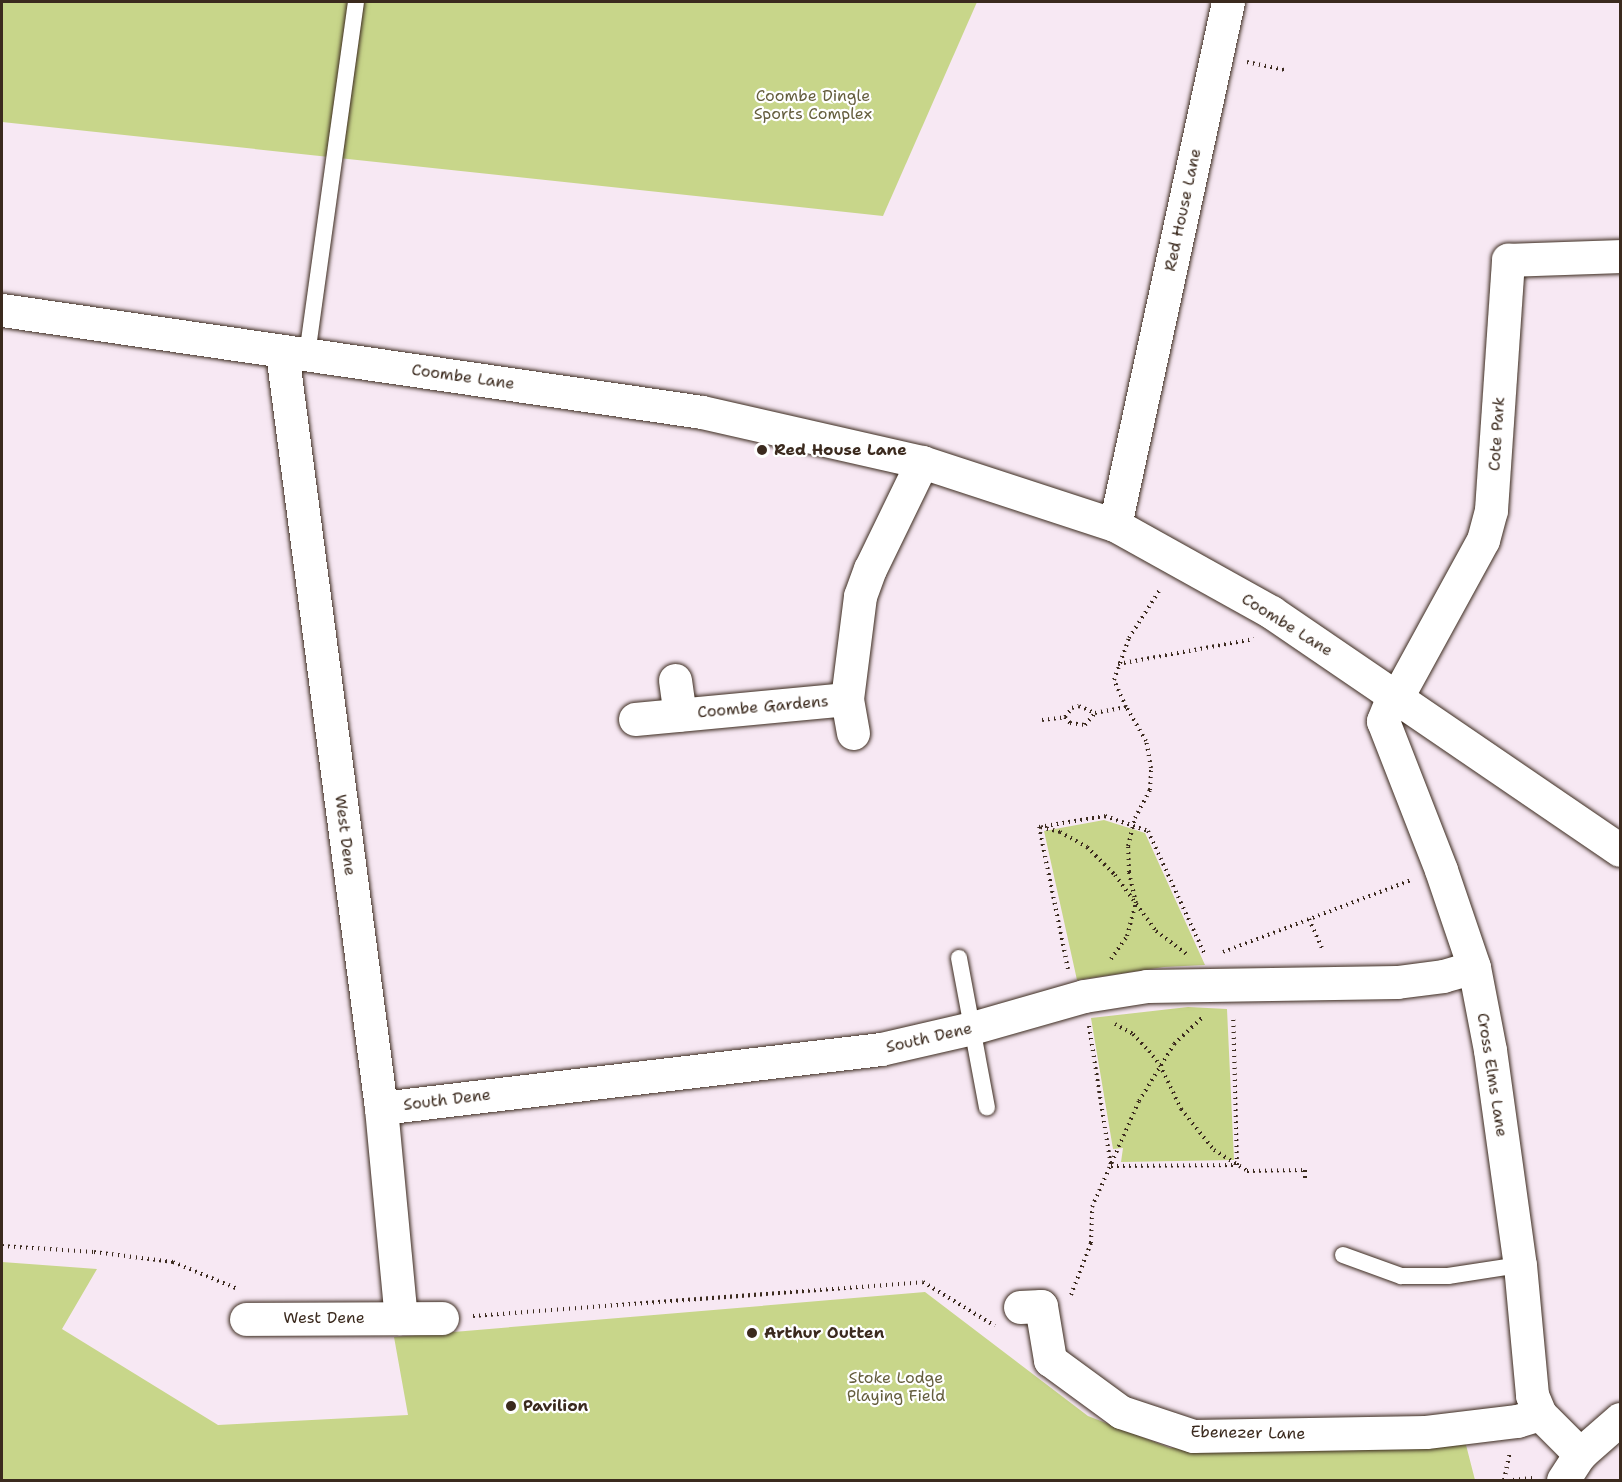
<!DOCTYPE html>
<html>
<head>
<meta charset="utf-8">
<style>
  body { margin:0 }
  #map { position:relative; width:1622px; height:1482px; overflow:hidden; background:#f7e8f3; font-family:"Shantell Sans",sans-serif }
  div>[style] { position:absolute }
  .green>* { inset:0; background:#c8d68a }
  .path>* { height:4px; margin-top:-2px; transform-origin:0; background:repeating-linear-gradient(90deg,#3b2a1e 0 1.5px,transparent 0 6px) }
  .roads { filter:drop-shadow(0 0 2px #3b2a1e) drop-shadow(0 0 2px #3b2a1e) }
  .service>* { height:16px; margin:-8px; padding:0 8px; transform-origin:8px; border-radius:8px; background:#fff }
  .minor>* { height:33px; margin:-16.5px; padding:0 16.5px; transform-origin:16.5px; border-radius:16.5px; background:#fff }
  .tertiary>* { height:33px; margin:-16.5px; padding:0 16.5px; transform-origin:16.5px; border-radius:16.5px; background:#fff }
  .secondary>* { height:33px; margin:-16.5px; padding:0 16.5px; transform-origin:16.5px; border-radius:16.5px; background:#fff }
  .dots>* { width:16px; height:16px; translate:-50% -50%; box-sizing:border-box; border:3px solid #fff; border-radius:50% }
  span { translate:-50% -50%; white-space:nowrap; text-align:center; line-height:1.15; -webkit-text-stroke:4.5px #fff; paint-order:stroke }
  .park-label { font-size:16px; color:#655e3e }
  .street-label { font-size:16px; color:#3b2a1e }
  .poi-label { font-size:16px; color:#3b2a1e; font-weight:700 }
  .left { translate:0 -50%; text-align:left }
  .frame { position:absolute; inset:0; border:3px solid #3b2a1e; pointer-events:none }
</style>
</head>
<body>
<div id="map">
  <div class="green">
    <div style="clip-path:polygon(2px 2px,977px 2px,883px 216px,2px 122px)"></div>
    <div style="clip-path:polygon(1104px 820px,1145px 833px,1205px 965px,1164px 967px,1077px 980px,1044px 831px)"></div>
    <div style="clip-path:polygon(1188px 1007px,1227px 1009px,1234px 1160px,1121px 1162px,1123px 1148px,1113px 1149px,1091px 1018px)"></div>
    <div style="clip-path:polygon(2px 1262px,97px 1269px,62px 1329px,218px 1425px,408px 1415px,394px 1337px,925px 1292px,1088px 1416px,1170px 1448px,1465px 1441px,1475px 1480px,2px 1480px)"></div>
  </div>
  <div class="path">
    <div style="left:1247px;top:62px;width:39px;rotate:12deg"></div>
    <div style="left:1118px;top:664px;width:138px;rotate:-10.4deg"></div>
    <div style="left:1065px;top:717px;width:8px;rotate:50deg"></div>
    <div style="left:1070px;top:723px;width:15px;rotate:8deg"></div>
    <div style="left:1085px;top:725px;width:16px;rotate:-50deg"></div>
    <div style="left:1095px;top:713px;width:32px;rotate:-11deg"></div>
    <div style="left:1042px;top:720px;width:23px;rotate:-7deg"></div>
    <div style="left:1065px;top:717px;width:11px;rotate:-52deg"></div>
    <div style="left:1072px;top:708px;width:7px;rotate:-16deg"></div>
    <div style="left:1079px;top:706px;width:17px;rotate:24deg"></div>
    <div style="left:1041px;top:827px;width:20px;rotate:15deg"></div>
    <div style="left:1060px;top:832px;width:31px;rotate:29deg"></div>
    <div style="left:1087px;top:847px;width:40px;rotate:45deg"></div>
    <div style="left:1115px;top:875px;width:69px;rotate:53.8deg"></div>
    <div style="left:1156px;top:931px;width:38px;rotate:37deg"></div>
    <div style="left:1309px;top:919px;width:35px;rotate:66deg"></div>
    <div style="left:1223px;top:952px;width:202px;rotate:-20.9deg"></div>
    <div style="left:1111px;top:959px;width:28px;rotate:-55deg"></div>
    <div style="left:1127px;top:936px;width:34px;rotate:-75deg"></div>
    <div style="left:1136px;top:903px;width:32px;rotate:-103deg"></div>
    <div style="left:1129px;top:872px;width:26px;rotate:-92deg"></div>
    <div style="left:1128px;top:846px;width:29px;rotate:-76deg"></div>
    <div style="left:1135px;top:818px;width:32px;rotate:-62deg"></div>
    <div style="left:1150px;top:790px;width:22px;rotate:-87deg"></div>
    <div style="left:1151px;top:768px;width:27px;rotate:-100deg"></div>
    <div style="left:1146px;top:741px;width:39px;rotate:-120deg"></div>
    <div style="left:1126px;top:707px;width:30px;rotate:-114deg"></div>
    <div style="left:1114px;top:680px;width:45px;rotate:-70.3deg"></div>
    <div style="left:1129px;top:638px;width:59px;rotate:-57.4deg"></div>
    <div style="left:1068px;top:969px;width:145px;rotate:-101.5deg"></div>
    <div style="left:1039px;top:827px;width:67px;rotate:-9.5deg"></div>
    <div style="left:1105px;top:816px;width:46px;rotate:19.2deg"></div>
    <div style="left:1148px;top:831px;width:134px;rotate:65.3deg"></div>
    <div style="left:1115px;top:1024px;width:21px;rotate:29deg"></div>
    <div style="left:1133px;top:1034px;width:23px;rotate:47deg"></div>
    <div style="left:1149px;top:1051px;width:18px;rotate:52deg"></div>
    <div style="left:1160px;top:1065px;width:49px;rotate:64.5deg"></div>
    <div style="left:1181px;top:1109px;width:53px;rotate:51.2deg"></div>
    <div style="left:1214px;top:1150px;width:39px;rotate:32deg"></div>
    <div style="left:1247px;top:1171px;width:58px;rotate:-1deg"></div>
    <div style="left:1305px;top:1170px;width:9px;rotate:90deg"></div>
    <div style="left:1089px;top:1026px;width:142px;rotate:81.1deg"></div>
    <div style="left:1111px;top:1166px;width:126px;rotate:-0.5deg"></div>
    <div style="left:1237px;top:1165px;width:150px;rotate:-91.5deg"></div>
    <div style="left:2px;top:1246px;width:92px;rotate:3.7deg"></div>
    <div style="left:94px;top:1252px;width:80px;rotate:7.2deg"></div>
    <div style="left:173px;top:1262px;width:70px;rotate:22.6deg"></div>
    <div style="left:1071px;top:1295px;width:56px;rotate:-69deg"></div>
    <div style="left:1091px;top:1243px;width:36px;rotate:-88deg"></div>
    <div style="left:1092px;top:1207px;width:116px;rotate:-66.1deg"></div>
    <div style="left:1139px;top:1101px;width:67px;rotate:-58.4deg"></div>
    <div style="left:1174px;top:1044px;width:38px;rotate:-43deg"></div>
    <div style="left:473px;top:1316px;width:451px;rotate:-4.3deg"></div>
    <div style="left:923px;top:1282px;width:84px;rotate:31.4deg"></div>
    <div style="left:1504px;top:1480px;width:29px;rotate:-78deg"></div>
    <div style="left:1513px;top:1480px;width:20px;rotate:-6deg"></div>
  </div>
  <div class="roads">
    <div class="service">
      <div style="left:307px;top:355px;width:356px;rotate:-82.1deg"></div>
      <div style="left:959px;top:958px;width:152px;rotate:79.4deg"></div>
      <div style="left:1343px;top:1255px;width:62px;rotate:19.9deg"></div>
      <div style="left:1401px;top:1276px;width:47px"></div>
      <div style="left:1448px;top:1276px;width:73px;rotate:-8.7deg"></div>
    </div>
    <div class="minor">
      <div style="left:282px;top:352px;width:762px;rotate:82.54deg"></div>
      <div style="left:381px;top:1108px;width:211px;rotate:84.6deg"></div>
      <div style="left:1115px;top:525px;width:535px;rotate:-77.81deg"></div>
      <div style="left:675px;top:680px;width:35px;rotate:82deg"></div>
      <div style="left:1393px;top:696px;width:27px;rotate:112deg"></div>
      <div style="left:1383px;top:721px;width:160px;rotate:68.7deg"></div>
      <div style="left:1441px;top:870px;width:102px;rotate:71.2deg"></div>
      <div style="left:1474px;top:967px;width:85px;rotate:79.1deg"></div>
      <div style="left:1490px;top:1050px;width:217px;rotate:82.1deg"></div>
      <div style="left:1520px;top:1265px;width:131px;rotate:84.7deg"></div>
      <div style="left:1532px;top:1395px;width:21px;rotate:67deg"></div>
      <div style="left:1540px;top:1414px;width:57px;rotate:45deg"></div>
      <div style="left:1397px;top:697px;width:179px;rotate:-61.3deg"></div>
      <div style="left:1483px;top:540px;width:31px;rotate:-75deg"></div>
      <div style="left:1491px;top:510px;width:251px;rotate:-86.1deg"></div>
      <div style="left:1508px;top:260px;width:112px;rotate:-2deg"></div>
      <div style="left:635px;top:719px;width:213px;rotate:-5.4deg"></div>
      <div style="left:853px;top:733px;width:35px;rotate:-100deg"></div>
      <div style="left:847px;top:699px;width:104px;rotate:-82.8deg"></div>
      <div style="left:860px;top:596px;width:29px;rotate:-70deg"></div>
      <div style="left:870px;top:569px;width:119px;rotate:-64.1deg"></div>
      <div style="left:381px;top:1108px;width:503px;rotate:-6.73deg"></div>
      <div style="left:881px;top:1049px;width:93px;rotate:-13deg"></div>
      <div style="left:972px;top:1028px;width:116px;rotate:-15.9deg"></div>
      <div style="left:1084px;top:996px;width:64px;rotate:-9deg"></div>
      <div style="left:1147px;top:986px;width:250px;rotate:-0.9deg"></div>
      <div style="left:1397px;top:982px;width:46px;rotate:-7.4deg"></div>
      <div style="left:1443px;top:976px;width:32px;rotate:-16deg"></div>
      <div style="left:1020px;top:1307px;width:21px;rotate:-3deg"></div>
      <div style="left:1041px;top:1306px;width:55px;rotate:80.5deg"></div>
      <div style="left:1050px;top:1360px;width:88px;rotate:36.2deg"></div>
      <div style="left:1121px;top:1412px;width:76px;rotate:18.4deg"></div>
      <div style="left:1193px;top:1436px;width:233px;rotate:-1deg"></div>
      <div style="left:1426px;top:1432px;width:92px;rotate:-6.9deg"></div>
      <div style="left:1517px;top:1421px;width:24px;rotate:-17deg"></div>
      <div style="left:246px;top:1319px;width:196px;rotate:-0.3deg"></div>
    </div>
    <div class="tertiary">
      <div style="left:2px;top:310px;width:707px;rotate:8.29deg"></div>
      <div style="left:702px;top:412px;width:226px;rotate:12.8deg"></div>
      <div style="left:922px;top:462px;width:203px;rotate:18.1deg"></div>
      <div style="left:1115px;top:525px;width:179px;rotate:29.1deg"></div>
      <div style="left:1271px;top:612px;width:422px;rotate:34.3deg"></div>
    </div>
    <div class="secondary">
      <div style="left:1563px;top:1480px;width:31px;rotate:-57deg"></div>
      <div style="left:1580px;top:1454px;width:53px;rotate:-41.2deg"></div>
    </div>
  </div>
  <div class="dots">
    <div style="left:762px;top:450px;background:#3b2a1e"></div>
    <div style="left:752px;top:1333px;background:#3b2a1e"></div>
    <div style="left:511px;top:1406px;background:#3b2a1e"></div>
  </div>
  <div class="park-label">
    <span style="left:813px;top:105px">Coombe Dingle<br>Sports Complex</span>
    <span style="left:896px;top:1387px">Stoke Lodge<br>Playing Field</span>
  </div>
  <div class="street-label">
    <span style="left:1183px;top:210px;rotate:-78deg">Red House Lane</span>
    <span style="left:463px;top:377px;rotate:8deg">Coombe Lane</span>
    <span style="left:1497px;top:434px;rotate:-86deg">Cote Park</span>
    <span style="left:1287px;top:625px;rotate:32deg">Coombe Lane</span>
    <span style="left:763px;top:707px;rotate:-5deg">Coombe Gardens</span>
    <span style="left:345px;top:835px;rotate:83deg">West Dene</span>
    <span style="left:929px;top:1038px;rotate:-13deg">South Dene</span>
    <span style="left:1492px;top:1075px;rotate:81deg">Cross Elms Lane</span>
    <span style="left:447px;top:1100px;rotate:-7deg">South Dene</span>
    <span style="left:324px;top:1318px">West Dene</span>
    <span style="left:1248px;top:1433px;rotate:1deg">Ebenezer Lane</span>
  </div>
  <div class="poi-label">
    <span class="left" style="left:774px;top:450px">Red House Lane</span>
    <span class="left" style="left:764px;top:1333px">Arthur Outten</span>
    <span class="left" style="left:523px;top:1406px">Pavilion</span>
  </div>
  <div class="frame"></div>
</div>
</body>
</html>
